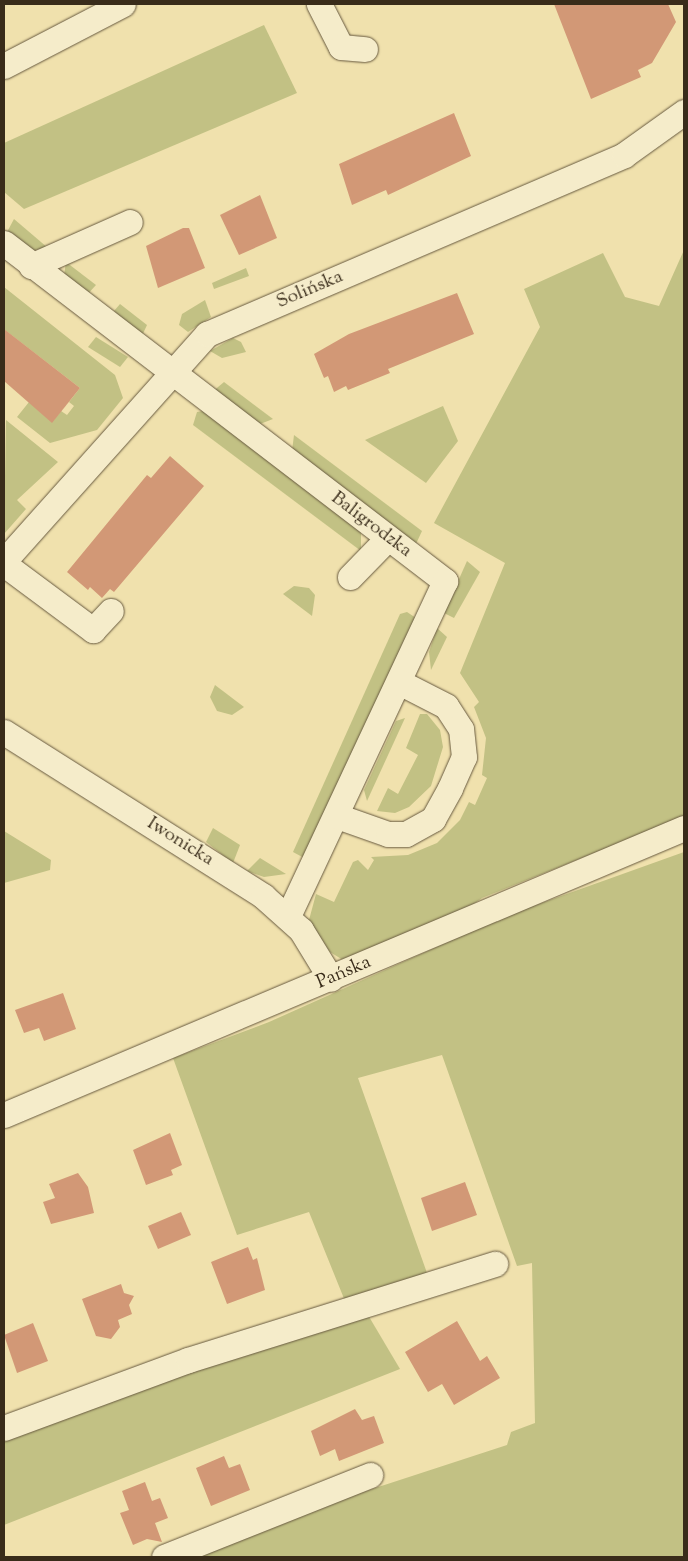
<!DOCTYPE html>
<html>
<head>
<meta charset="utf-8">
<style>
  body { margin:0 }
  #map { position:relative; width:688px; height:1561px; overflow:hidden; background:#f0e1ad; font-family:"Sorts Mill Goudy",serif }
  div>[style] { position:absolute }
  .green>* { inset:0; background:#c2c184 }
  .building>* { inset:0; background:#d29876 }
  .roads { filter:drop-shadow(0 0 1px #67593f) drop-shadow(0 0 1px #67593f) }
  .minor>* { height:25px; margin:-12.5px; padding:0 12.5px; transform-origin:12.5px; border-radius:12.5px; background:#f5ecca }
  span { translate:-50% -50%; white-space:nowrap; text-align:center; line-height:1.15; -webkit-text-stroke:4px #f5ecca; paint-order:stroke }
  .street-label { font-size:19px; color:#392c1a }
  .frame { position:absolute; inset:0; border:5px solid #392c1a; pointer-events:none }
</style>
</head>
<body>
<div id="map">
  <div class="green">
    <div style="clip-path:polygon(264px 25px,297px 93px,24px 209px,4px 192px,4px 143px)"></div>
    <div style="clip-path:polygon(14px 219px,48px 248px,30px 251px,6px 234px)"></div>
    <div style="clip-path:polygon(684px 250px,684px 817px,482px 898px,452px 920px,343px 960px,330px 952px,309px 920px,316px 894px,334px 902px,353px 862px,358px 860px,368px 870px,374px 860px,371px 857px,408px 855px,437px 843px,460px 820px,469px 802px,475px 805px,487px 778px,482px 775px,486px 738px,474px 707px,479px 702px,460px 673px,505px 563px,434px 523px,540px 327px,524px 289px,603px 253px,625px 297px,659px 306px)"></div>
    <div style="clip-path:polygon(66px 262px,96px 285px,86px 296px,64px 276px)"></div>
    <div style="clip-path:polygon(246px 268px,249px 276px,214px 289px,212px 283px)"></div>
    <div style="clip-path:polygon(4px 287px,115px 375px,123px 398px,97px 430px,50px 443px,17px 417px,29px 402px,52px 422px,61px 411px,67px 415px,74px 406px,69px 402px,80px 388px,5px 330px)"></div>
    <div style="clip-path:polygon(205px 300px,211px 317px,188px 332px,179px 325px,182px 314px)"></div>
    <div style="clip-path:polygon(120px 304px,147px 325px,140px 340px,114px 311px)"></div>
    <div style="clip-path:polygon(96px 337px,128px 357px,120px 367px,88px 347px)"></div>
    <div style="clip-path:polygon(233px 338px,241px 342px,246px 352px,222px 358px,210px 351px)"></div>
    <div style="clip-path:polygon(224px 382px,273px 419px,260px 424px,211px 393px)"></div>
    <div style="clip-path:polygon(443px 406px,458px 441px,426px 483px,365px 440px)"></div>
    <div style="clip-path:polygon(203px 411px,361px 531px,361px 551px,193px 425px,197px 412px)"></div>
    <div style="clip-path:polygon(6px 420px,58px 462px,17px 500px,26px 509px,4px 534px)"></div>
    <div style="clip-path:polygon(294px 435px,422px 531px,415px 546px,292px 451px)"></div>
    <div style="clip-path:polygon(467px 561px,480px 572px,454px 618px,444px 613px)"></div>
    <div style="clip-path:polygon(294px 586px,309px 588px,315px 595px,312px 616px,283px 594px)"></div>
    <div style="clip-path:polygon(407px 612px,416px 618px,306px 859px,293px 852px,400px 614px)"></div>
    <div style="clip-path:polygon(437px 628px,447px 637px,431px 670px,429px 652px)"></div>
    <div style="clip-path:polygon(215px 685px,244px 707px,232px 715px,217px 711px,210px 697px)"></div>
    <div style="clip-path:polygon(420px 714px,427px 714px,440px 730px,443px 747px,431px 786px,409px 807px,395px 813px,377px 811px,388px 788px,398px 794px,418px 755px,406px 748px)"></div>
    <div style="clip-path:polygon(405px 718px,367px 801px,364px 790px,396px 721px)"></div>
    <div style="clip-path:polygon(213px 828px,240px 845px,233px 863px,206px 842px)"></div>
    <div style="clip-path:polygon(4px 831px,51px 860px,50px 870px,4px 883px)"></div>
    <div style="clip-path:polygon(684px 852px,684px 1557px,191px 1557px,265px 1524px,507px 1445px,511px 1432px,535px 1423px,532px 1263px,517px 1266px,442px 1055px,358px 1078px,427px 1273px,345px 1301px,309px 1212px,237px 1235px,173px 1058px,269px 1022px,508px 915px)"></div>
    <div style="clip-path:polygon(260px 858px,286px 874px,264px 877px,247px 871px)"></div>
    <div style="clip-path:polygon(368px 1315px,400px 1369px,4px 1525px,4px 1441px,254px 1347px)"></div>
  </div>
  <div class="building">
    <div style="clip-path:polygon(554px 4px,668px 4px,676px 22px,652px 63px,638px 70px,641px 77px,591px 99px)"></div>
    <div style="clip-path:polygon(454px 113px,471px 156px,388px 195px,386px 190px,352px 205px,339px 164px)"></div>
    <div style="clip-path:polygon(260px 195px,277px 238px,239px 255px,220px 215px)"></div>
    <div style="clip-path:polygon(183px 228px,189px 228px,205px 268px,158px 288px,146px 246px)"></div>
    <div style="clip-path:polygon(457px 293px,474px 334px,388px 369px,390px 373px,348px 390px,346px 386px,334px 392px,328px 376px,324px 378px,314px 354px,349px 334px)"></div>
    <div style="clip-path:polygon(4px 329px,80px 388px,52px 423px,4px 381px)"></div>
    <div style="clip-path:polygon(170px 456px,204px 486px,114px 592px,110px 589px,102px 598px,90px 587px,88px 590px,67px 572px,147px 475px,151px 478px)"></div>
    <div style="clip-path:polygon(63px 993px,76px 1029px,44px 1041px,39px 1028px,24px 1033px,15px 1010px)"></div>
    <div style="clip-path:polygon(170px 1133px,182px 1165px,171px 1170px,173px 1175px,146px 1185px,133px 1150px)"></div>
    <div style="clip-path:polygon(78px 1173px,88px 1187px,94px 1213px,51px 1224px,43px 1202px,55px 1198px,49px 1184px)"></div>
    <div style="clip-path:polygon(465px 1182px,477px 1215px,432px 1231px,421px 1198px)"></div>
    <div style="clip-path:polygon(181px 1212px,191px 1235px,158px 1249px,148px 1226px)"></div>
    <div style="clip-path:polygon(248px 1247px,253px 1260px,257px 1258px,265px 1290px,227px 1304px,211px 1262px)"></div>
    <div style="clip-path:polygon(121px 1284px,124px 1293px,134px 1296px,129px 1305px,132px 1314px,118px 1320px,120px 1327px,111px 1339px,96px 1336px,82px 1299px)"></div>
    <div style="clip-path:polygon(457px 1321px,480px 1361px,487px 1356px,500px 1378px,454px 1405px,442px 1384px,428px 1392px,405px 1352px)"></div>
    <div style="clip-path:polygon(33px 1323px,48px 1361px,17px 1373px,4px 1335px)"></div>
    <div style="clip-path:polygon(355px 1409px,362px 1420px,374px 1416px,384px 1443px,339px 1461px,335px 1449px,320px 1456px,311px 1431px)"></div>
    <div style="clip-path:polygon(224px 1456px,229px 1468px,240px 1464px,250px 1490px,211px 1506px,196px 1468px)"></div>
    <div style="clip-path:polygon(145px 1482px,152px 1501px,160px 1498px,168px 1518px,155px 1523px,162px 1542px,147px 1539px,133px 1545px,120px 1513px,129px 1510px,122px 1491px)"></div>
  </div>
  <div class="roads">
    <div class="minor">
      <div style="left:319px;top:4px;width:48px;rotate:62.9deg"></div>
      <div style="left:341px;top:47px;width:24px;rotate:5deg"></div>
      <div style="left:4px;top:66px;width:134px;rotate:-27.5deg"></div>
      <div style="left:4px;top:243px;width:556px;rotate:37.47deg"></div>
      <div style="left:445px;top:581px;width:370px;rotate:115.1deg"></div>
      <div style="left:31px;top:266px;width:108px;rotate:-24deg"></div>
      <div style="left:4px;top:561px;width:305px;rotate:-48.2deg"></div>
      <div style="left:207px;top:334px;width:454px;rotate:-23.2deg"></div>
      <div style="left:624px;top:155px;width:74px;rotate:-35.6deg"></div>
      <div style="left:4px;top:564px;width:111px;rotate:36.6deg"></div>
      <div style="left:93px;top:630px;width:26px;rotate:-47deg"></div>
      <div style="left:350px;top:577px;width:54px;rotate:-45.7deg"></div>
      <div style="left:4px;top:732px;width:307px;rotate:32.3deg"></div>
      <div style="left:263px;top:896px;width:51px;rotate:41.8deg"></div>
      <div style="left:301px;top:930px;width:57px;rotate:58.5deg"></div>
      <div style="left:337px;top:816px;width:54px;rotate:19.4deg"></div>
      <div style="left:388px;top:834px;width:18px"></div>
      <div style="left:406px;top:834px;width:31px;rotate:-29deg"></div>
      <div style="left:433px;top:819px;width:35px;rotate:-61deg"></div>
      <div style="left:450px;top:788px;width:34px;rotate:-66deg"></div>
      <div style="left:464px;top:757px;width:28px;rotate:-96deg"></div>
      <div style="left:461px;top:729px;width:27px;rotate:-123deg"></div>
      <div style="left:446px;top:706px;width:53px;rotate:-152.9deg"></div>
      <div style="left:4px;top:1115px;width:738px;rotate:-22.88deg"></div>
      <div style="left:4px;top:1428px;width:196px;rotate:-20.3deg"></div>
      <div style="left:188px;top:1360px;width:322px;rotate:-17.4deg"></div>
      <div style="left:164px;top:1557px;width:222px;rotate:-21.7deg"></div>
    </div>
  </div>
  <div class="street-label">
    <span style="left:310px;top:290px;rotate:-23deg">Solińska</span>
    <span style="left:371px;top:525px;rotate:37deg">Baligrodzka</span>
    <span style="left:180px;top:842px;rotate:32deg">Iwonicka</span>
    <span style="left:344px;top:973px;rotate:-23deg">Pańska</span>
  </div>
  <div class="frame"></div>
</div>
</body>
</html>
